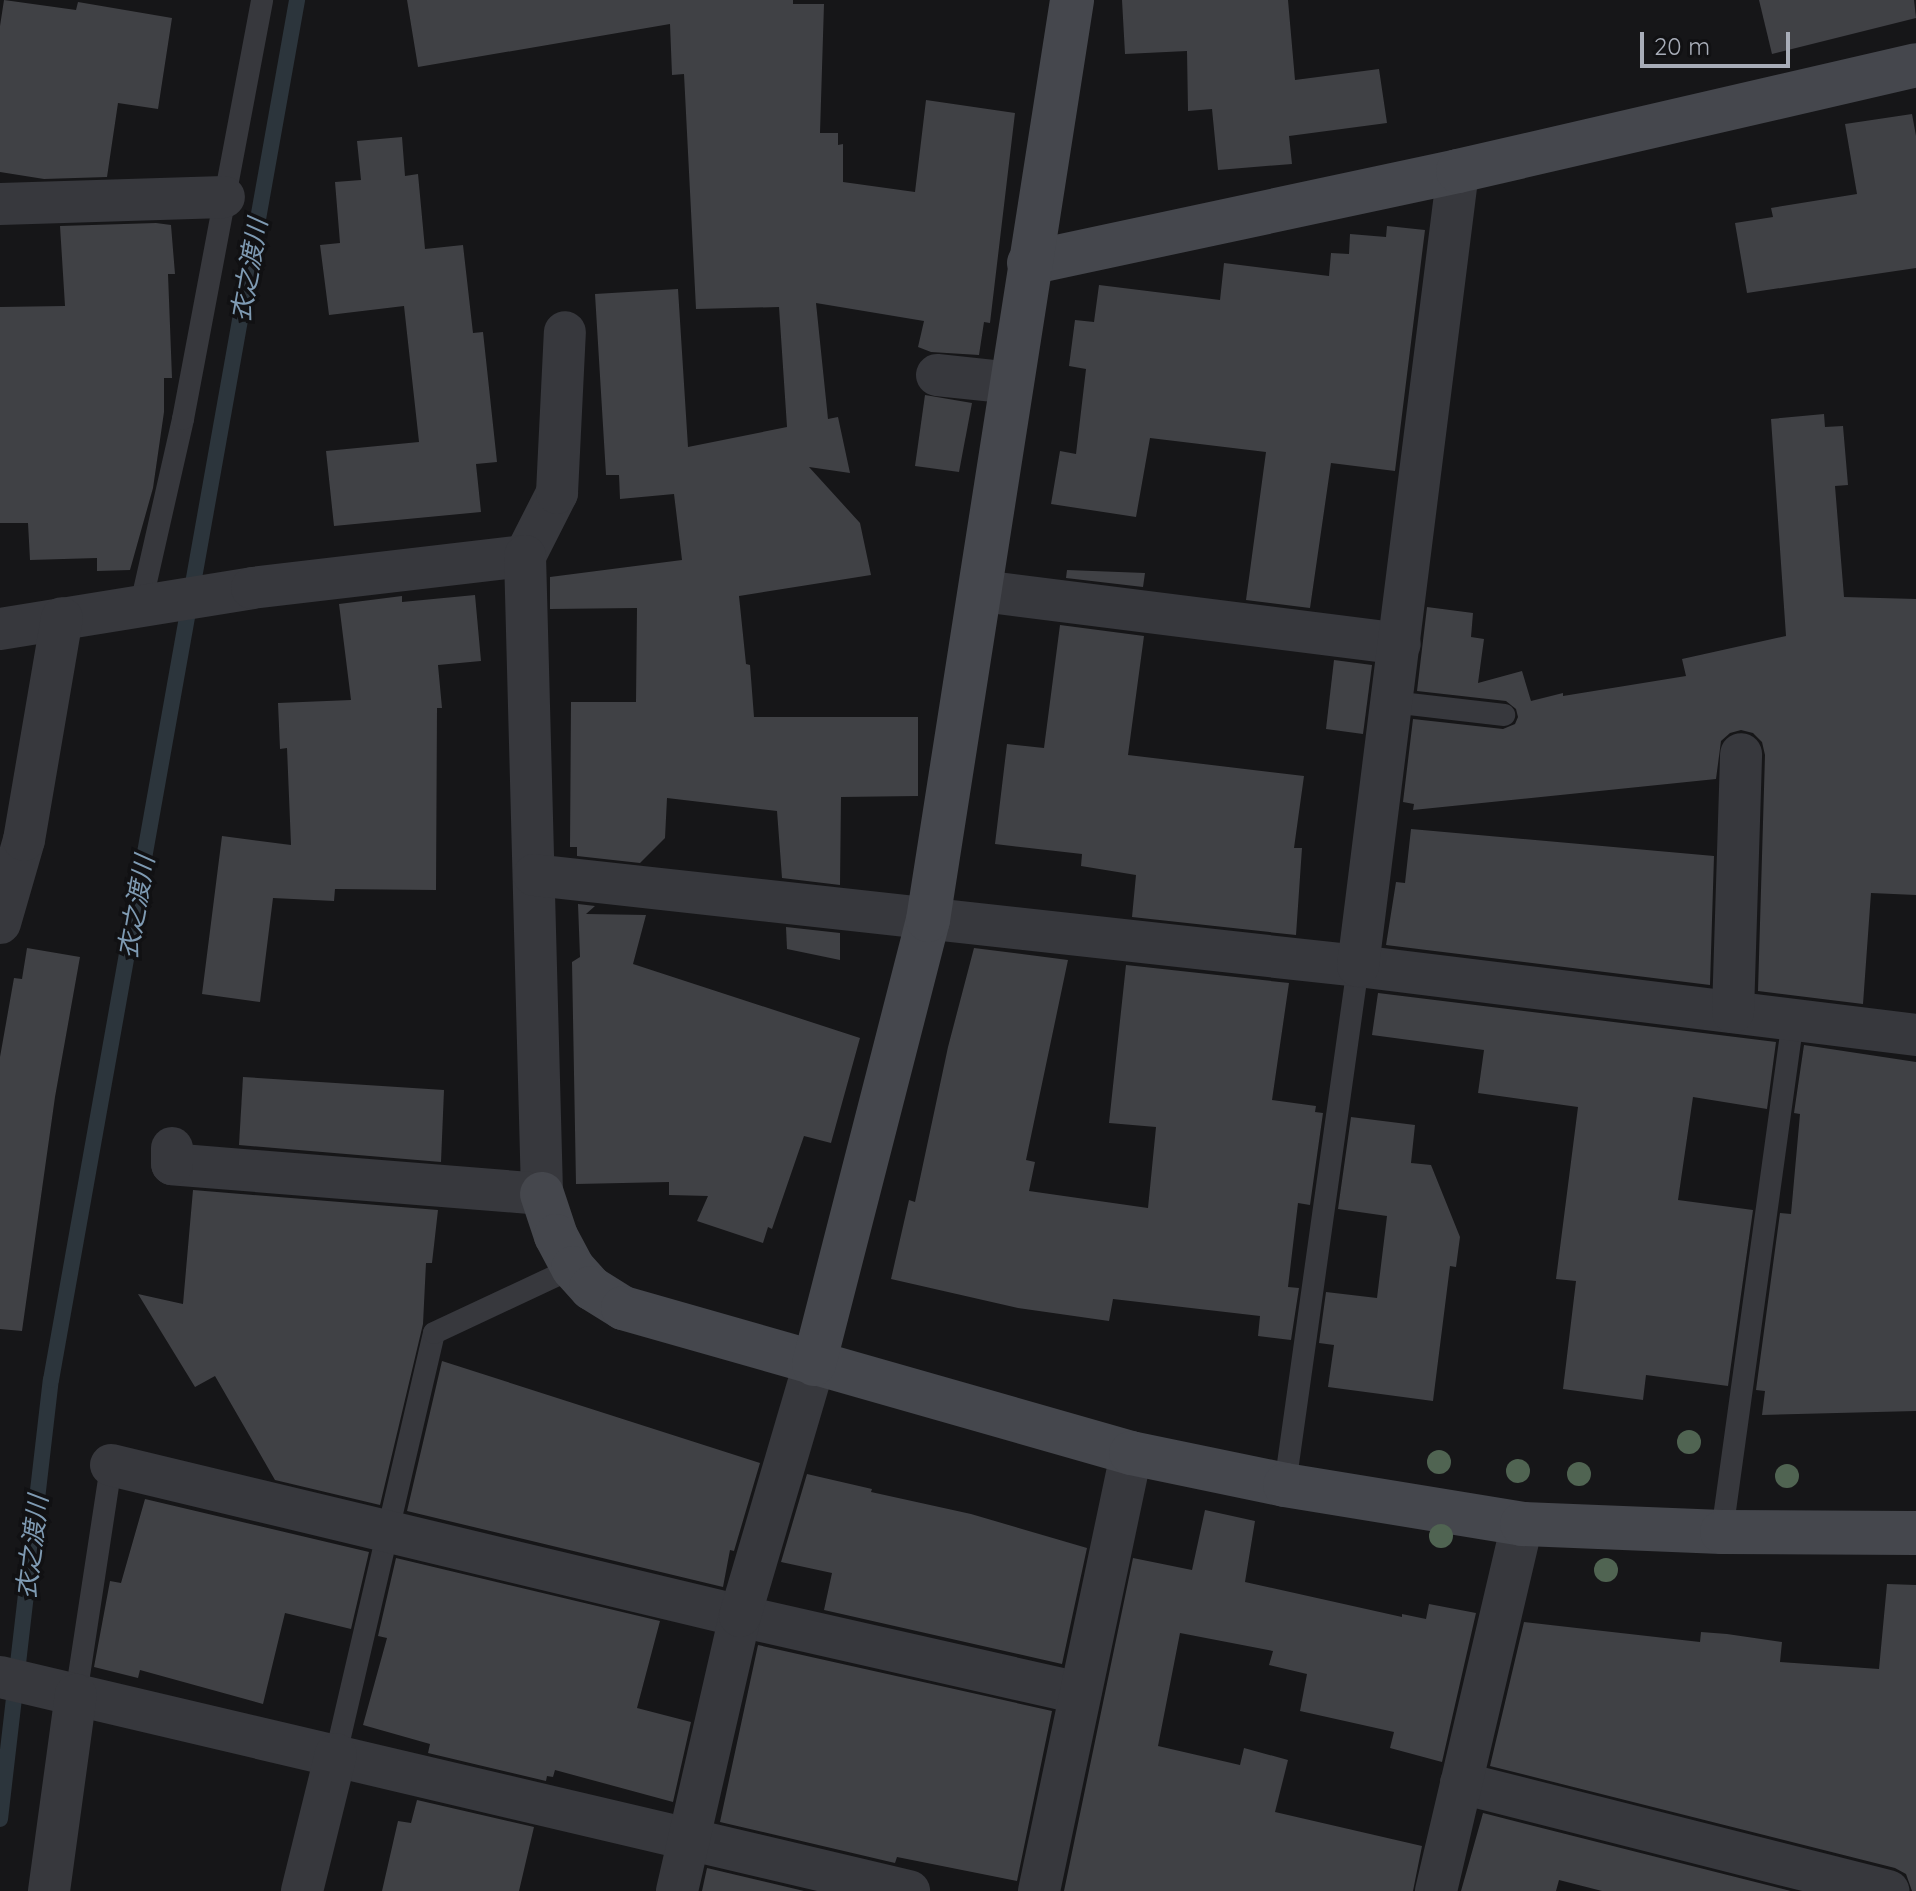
<!DOCTYPE html>
<html>
<head>
<meta charset="utf-8">
<style>
  body { margin:0 }
  #map { position:relative; width:1916px; height:1891px; overflow:hidden; background:#161618; font-family:Quicksand,"Noto Sans JP",sans-serif }
  div>[style] { position:absolute }
  .stream>* { height:16px; margin:-8px; padding:0 8px; transform-origin:8px; border-radius:8px; background:#2c353c }
  .building>* { inset:0; background:#404145 }
  .lane>* { height:22px; margin:-11px; padding:0 11px; transform-origin:11px; border-radius:11px; background:#37383d }
  .street>* { height:42px; margin:-21px; padding:0 21px; transform-origin:21px; border-radius:21px; background:#37383d }
  .secondary>* { height:44px; margin:-22px; padding:0 22px; transform-origin:22px; border-radius:22px; background:#45474d }
  .trees>* { width:24px; height:24px; margin:-12px; border-radius:50%; background:#506452 }
  span { translate:-50% -50%; white-space:nowrap; text-align:center; line-height:1.15; -webkit-text-stroke:7px #111113; paint-order:stroke }
  .water-label { font-size:26px; color:#7f9bb3; font-style:italic }
  .scale { position:absolute; left:1640px; top:32px; width:150px; height:36px; box-sizing:border-box; border:4px solid #a8adb8; border-top:0; padding-left:10px; font-size:24px; line-height:28px; white-space:nowrap; color:#a8adb8; -webkit-text-stroke:6px #111113; paint-order:stroke }
</style>
</head>
<body>
<div id="map">
  <div class="stream">
    <div style="left:0;top:1819px;width:442px;rotate:-83.4deg"></div>
    <div style="left:51px;top:1380px;width:1402px;rotate:-79.89deg"></div>
  </div>
  <div class="building">
    <div style="clip-path:polygon(4px 0,76px 10px,78px 2px,172px 18px,158px 109px,118px 103px,107px 177px,44px 179px,0 172px,0 26px)"></div>
    <div style="clip-path:polygon(407px 0,793px 0,793px 4px,824px 4px,820px 133px,838px 133px,838px 145px,843px 144px,843px 182px,915px 192px,926px 100px,1015px 113px,990px 323px,984px 322px,979px 355px,931px 352px,918px 347px,924px 321px,816px 303px,828px 419px,838px 417px,850px 473px,809px 467px,860px 523px,871px 575px,739px 596px,746px 664px,750px 665px,754px 717px,918px 717px,918px 796px,841px 797px,840px 885px,782px 878px,777px 811px,667px 798px,665px 838px,640px 863px,577px 856px,577px 847px,570px 847px,571px 702px,636px 702px,637px 608px,550px 609px,550px 577px,682px 560px,674px 494px,620px 499px,619px 475px,606px 475px,595px 294px,678px 289px,688px 447px,787px 427px,779px 307px,696px 309px,684px 74px,672px 75px,670px 24px,418px 67px)"></div>
    <div style="clip-path:polygon(1122px 0,1288px 0,1295px 80px,1379px 69px,1387px 123px,1289px 136px,1292px 164px,1218px 170px,1212px 109px,1188px 111px,1187px 51px,1125px 54px)"></div>
    <div style="clip-path:polygon(1759px 0,1914px 0,1916px 18px,1772px 54px)"></div>
    <div style="clip-path:polygon(1912px 114px,1916px 136px,1916px 268px,1747px 293px,1735px 223px,1773px 217px,1771px 208px,1857px 194px,1845px 124px)"></div>
    <div style="clip-path:polygon(402px 137px,405px 176px,418px 174px,425px 249px,463px 245px,473px 333px,483px 332px,497px 462px,476px 464px,481px 512px,334px 526px,326px 451px,419px 442px,404px 306px,329px 315px,320px 245px,340px 243px,335px 182px,361px 180px,357px 141px)"></div>
    <div style="clip-path:polygon(156px 223px,171px 225px,175px 274px,168px 274px,172px 378px,164px 378px,164px 412px,153px 488px,130px 570px,97px 571px,97px 558px,30px 560px,28px 523px,0 523px,0 307px,65px 306px,60px 226px)"></div>
    <div style="clip-path:polygon(1387px 226px,1425px 230px,1395px 471px,1331px 463px,1310px 608px,1246px 600px,1266px 452px,1150px 438px,1136px 517px,1051px 504px,1060px 451px,1076px 454px,1086px 369px,1069px 366px,1075px 320px,1094px 322px,1099px 285px,1220px 300px,1224px 263px,1329px 276px,1331px 253px,1349px 254px,1350px 234px,1386px 237px)"></div>
    <div style="clip-path:polygon(925px 395px,972px 403px,959px 472px,915px 466px)"></div>
    <div style="clip-path:polygon(1824px 414px,1825px 427px,1843px 426px,1848px 485px,1835px 486px,1844px 597px,1916px 599px,1916px 895px,1871px 893px,1863px 1004px,1758px 991px,1765px 755px,1762px 742px,1753px 733px,1741px 730px,1730px 733px,1721px 741px,1716px 779px,1413px 810px,1414px 804px,1403px 802px,1413px 719px,1503px 729px,1515px 724px,1518px 717px,1516px 709px,1506px 701px,1417px 691px,1427px 607px,1473px 613px,1471px 637px,1484px 639px,1478px 683px,1522px 671px,1531px 701px,1563px 693px,1563px 696px,1686px 676px,1682px 659px,1786px 636px,1771px 419px)"></div>
    <div style="clip-path:polygon(1067px 570px,1145px 573px,1143px 587px,1066px 578px)"></div>
    <div style="clip-path:polygon(475px 595px,481px 661px,438px 665px,442px 708px,437px 708px,436px 890px,335px 889px,334px 901px,273px 898px,260px 1002px,202px 994px,222px 836px,291px 845px,287px 748px,280px 749px,278px 703px,351px 700px,339px 604px,402px 596px,402px 602px)"></div>
    <div style="clip-path:polygon(1060px 625px,1144px 636px,1128px 755px,1304px 776px,1294px 848px,1302px 848px,1296px 935px,1132px 917px,1136px 875px,1081px 866px,1082px 854px,995px 844px,1007px 744px,1044px 748px)"></div>
    <div style="clip-path:polygon(1334px 660px,1372px 665px,1363px 734px,1326px 729px)"></div>
    <div style="clip-path:polygon(1411px 829px,1714px 856px,1710px 985px,1386px 945px,1396px 882px,1405px 883px)"></div>
    <div style="clip-path:polygon(578px 904px,595px 906px,586px 914px,646px 915px,633px 964px,860px 1038px,831px 1143px,804px 1136px,772px 1229px,768px 1227px,763px 1243px,697px 1221px,708px 1196px,669px 1195px,669px 1182px,576px 1184px,572px 962px,580px 957px)"></div>
    <div style="clip-path:polygon(786px 927px,840px 933px,840px 960px,787px 949px)"></div>
    <div style="clip-path:polygon(27px 948px,80px 957px,55px 1097px,22px 1331px,0 1329px,0 1057px,14px 978px,22px 979px)"></div>
    <div style="clip-path:polygon(974px 948px,1068px 960px,1026px 1160px,1035px 1162px,1029px 1191px,1148px 1208px,1156px 1127px,1109px 1123px,1126px 965px,1289px 983px,1272px 1100px,1316px 1106px,1315px 1112px,1323px 1113px,1310px 1205px,1298px 1203px,1288px 1287px,1299px 1288px,1291px 1340px,1258px 1336px,1260px 1316px,1113px 1299px,1109px 1321px,1018px 1308px,891px 1279px,909px 1200px,915px 1202px,948px 1047px)"></div>
    <div style="clip-path:polygon(1378px 993px,1776px 1042px,1767px 1109px,1693px 1097px,1678px 1200px,1753px 1210px,1728px 1386px,1646px 1375px,1643px 1400px,1563px 1389px,1576px 1281px,1556px 1279px,1578px 1107px,1478px 1093px,1484px 1050px,1372px 1035px)"></div>
    <div style="clip-path:polygon(1804px 1045px,1916px 1062px,1916px 1411px,1762px 1415px,1765px 1391px,1756px 1390px,1780px 1213px,1791px 1214px,1800px 1114px,1794px 1113px)"></div>
    <div style="clip-path:polygon(243px 1077px,444px 1090px,441px 1162px,239px 1145px)"></div>
    <div style="clip-path:polygon(1351px 1117px,1415px 1125px,1411px 1163px,1431px 1165px,1460px 1237px,1456px 1267px,1450px 1266px,1433px 1401px,1328px 1387px,1334px 1345px,1319px 1343px,1326px 1292px,1377px 1298px,1387px 1216px,1338px 1209px)"></div>
    <div style="clip-path:polygon(193px 1190px,438px 1210px,432px 1263px,426px 1263px,423px 1324px,380px 1505px,275px 1480px,215px 1376px,195px 1387px,138px 1294px,183px 1304px)"></div>
    <div style="clip-path:polygon(442px 1361px,760px 1463px,734px 1551px,730px 1550px,723px 1587px,407px 1511px)"></div>
    <div style="clip-path:polygon(807px 1474px,872px 1489px,871px 1492px,971px 1514px,1087px 1548px,1062px 1664px,824px 1610px,832px 1573px,781px 1562px)"></div>
    <div style="clip-path:polygon(145px 1499px,369px 1552px,351px 1629px,285px 1613px,263px 1704px,140px 1670px,138px 1678px,94px 1667px,110px 1581px,121px 1583px)"></div>
    <div style="clip-path:polygon(1205px 1510px,1255px 1521px,1245px 1582px,1402px 1617px,1402px 1614px,1426px 1619px,1429px 1604px,1476px 1613px,1442px 1762px,1390px 1748px,1394px 1732px,1300px 1711px,1307px 1674px,1269px 1665px,1273px 1651px,1180px 1633px,1158px 1746px,1240px 1765px,1244px 1748px,1288px 1760px,1275px 1812px,1422px 1846px,1413px 1891px,1064px 1891px,1133px 1558px,1192px 1570px)"></div>
    <div style="clip-path:polygon(396px 1558px,660px 1621px,637px 1708px,691px 1722px,673px 1802px,555px 1770px,553px 1777px,547px 1776px,546px 1781px,428px 1753px,430px 1744px,363px 1725px,387px 1638px,378px 1636px)"></div>
    <div style="clip-path:polygon(1887px 1584px,1916px 1585px,1916px 1891px,1912px 1891px,1906px 1874px,1895px 1868px,1490px 1766px,1524px 1622px,1700px 1642px,1701px 1632px,1727px 1634px,1782px 1642px,1780px 1662px,1879px 1669px)"></div>
    <div style="clip-path:polygon(758px 1645px,1052px 1711px,1017px 1881px,897px 1857px,895px 1863px,720px 1822px)"></div>
    <div style="clip-path:polygon(417px 1800px,534px 1827px,519px 1891px,382px 1891px,398px 1821px,411px 1823px)"></div>
    <div style="clip-path:polygon(1483px 1813px,1791px 1891px,1602px 1891px,1559px 1880px,1556px 1891px,1461px 1891px)"></div>
    <div style="clip-path:polygon(707px 1868px,804px 1891px,702px 1891px)"></div>
  </div>
  <div class="lane">
    <div style="left:141px;top:604px;width:190px;rotate:-77.2deg"></div>
    <div style="left:183px;top:419px;width:426px;rotate:-79.3deg"></div>
    <div style="left:1392px;top:702px;width:113px;rotate:6.6deg"></div>
    <div style="left:1285px;top:1485px;width:524px;rotate:-81.99deg"></div>
    <div style="left:1722px;top:1532px;width:517px;rotate:-82.11deg"></div>
    <div style="left:76px;top:1695px;width:233px;rotate:-81.3deg"></div>
    <div style="left:336px;top:1754px;width:432px;rotate:-76.9deg"></div>
    <div style="left:434px;top:1333px;width:153px;rotate:-25.1deg"></div>
  </div>
  <div class="street">
    <div style="left:0;top:204px;width:224px;rotate:-1.8deg"></div>
    <div style="left:937px;top:375px;width:75px;rotate:6.1deg"></div>
    <div style="left:525px;top:556px;width:71px;rotate:-63.1deg"></div>
    <div style="left:557px;top:493px;width:161px;rotate:-87.2deg"></div>
    <div style="left:982px;top:591px;width:421px;rotate:7.2deg"></div>
    <div style="left:0;top:629px;width:255px;rotate:-9.2deg"></div>
    <div style="left:252px;top:588px;width:275px;rotate:-6.7deg"></div>
    <div style="left:525px;top:556px;width:638px;rotate:88.47deg"></div>
    <div style="left:542px;top:1194px;width:371px;rotate:-175.4deg"></div>
    <div style="left:172px;top:1164px;width:16px;rotate:-90deg"></div>
    <div style="left:534px;top:875px;width:829px;rotate:6.3deg"></div>
    <div style="left:1358px;top:966px;width:562px;rotate:7.05deg"></div>
    <div style="left:0;top:923px;width:86px;rotate:-73.9deg"></div>
    <div style="left:24px;top:840px;width:225px;rotate:-80.3deg"></div>
    <div style="left:1358px;top:966px;width:801px;rotate:-82.83deg"></div>
    <div style="left:1733px;top:1012px;width:258px;rotate:-88.2deg"></div>
    <div style="left:111px;top:1465px;width:647px;rotate:13.5deg"></div>
    <div style="left:740px;top:1616px;width:349px;rotate:12.8deg"></div>
    <div style="left:0;top:1677px;width:934px;rotate:13.25deg"></div>
    <div style="left:1461px;top:1783px;width:441px;rotate:14.2deg"></div>
    <div style="left:49px;top:1891px;width:198px;rotate:-82.2deg"></div>
    <div style="left:302px;top:1891px;width:141px;rotate:-76.1deg"></div>
    <div style="left:677px;top:1891px;width:282px;rotate:-77.1deg"></div>
    <div style="left:740px;top:1616px;width:263px;rotate:-73.6deg"></div>
    <div style="left:1039px;top:1891px;width:448px;rotate:-78.1deg"></div>
    <div style="left:1436px;top:1891px;width:377px;rotate:-76.8deg"></div>
  </div>
  <div class="secondary">
    <div style="left:1029px;top:263px;width:439px;rotate:-12.1deg"></div>
    <div style="left:1458px;top:171px;width:470px;rotate:-13deg"></div>
    <div style="left:542px;top:1194px;width:44px;rotate:71.6deg"></div>
    <div style="left:556px;top:1236px;width:36px;rotate:62deg"></div>
    <div style="left:573px;top:1268px;width:27px;rotate:48deg"></div>
    <div style="left:591px;top:1288px;width:38px;rotate:32deg"></div>
    <div style="left:623px;top:1308px;width:528px;rotate:15.93deg"></div>
    <div style="left:1131px;top:1453px;width:157px;rotate:11.7deg"></div>
    <div style="left:1285px;top:1485px;width:240px;rotate:9.3deg"></div>
    <div style="left:1522px;top:1524px;width:200px;rotate:2.3deg"></div>
    <div style="left:1722px;top:1532px;width:194px;rotate:0.3deg"></div>
    <div style="left:814px;top:1364px;width:458px;rotate:-75.6deg"></div>
    <div style="left:928px;top:920px;width:931px;rotate:-81.1deg"></div>
  </div>
  <div class="trees">
    <div style="left:1689px;top:1442px"></div>
    <div style="left:1439px;top:1462px"></div>
    <div style="left:1518px;top:1471px"></div>
    <div style="left:1579px;top:1474px"></div>
    <div style="left:1787px;top:1476px"></div>
    <div style="left:1441px;top:1536px"></div>
    <div style="left:1606px;top:1570px"></div>
  </div>
  <div class="water-label">
    <span style="left:249px;top:270px;rotate:-80deg">衣之渡川</span>
    <span style="left:136px;top:907px;rotate:-80deg">衣之渡川</span>
    <span style="left:32px;top:1547px;rotate:-83deg">衣之渡川</span>
  </div>
  <div class="scale">20 m</div>
</div>
</body>
</html>
